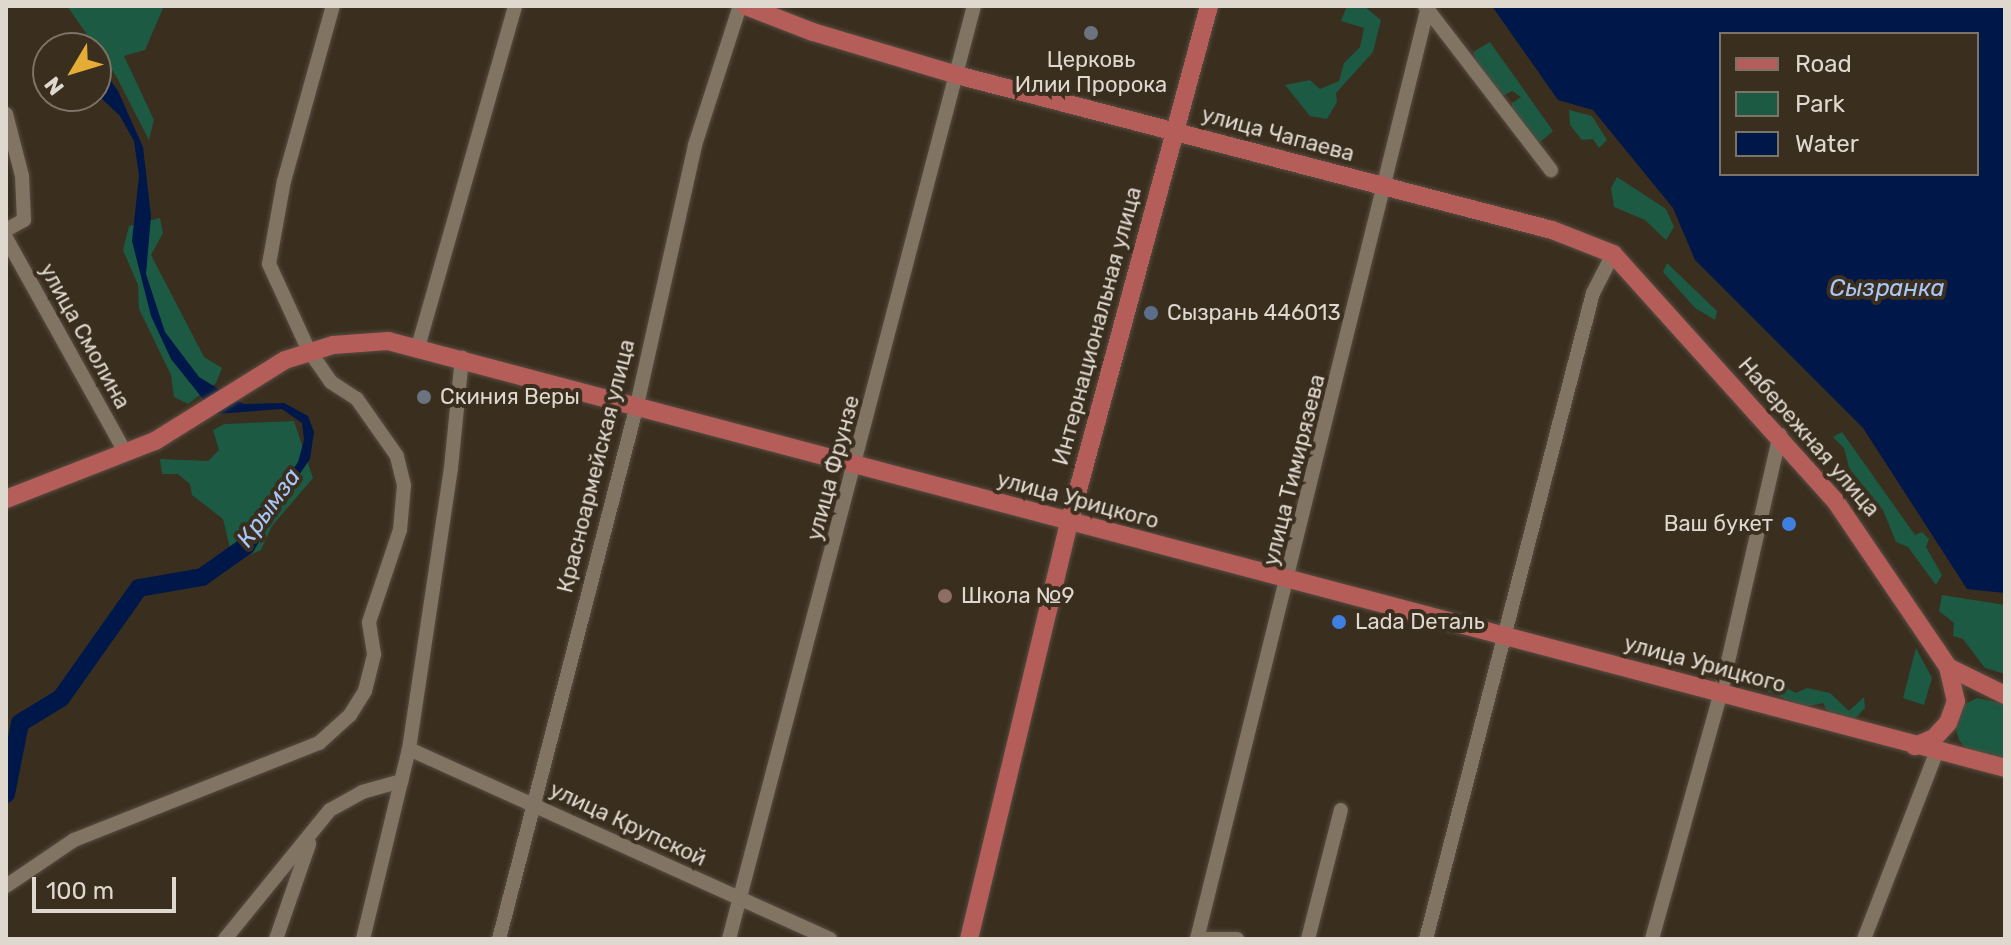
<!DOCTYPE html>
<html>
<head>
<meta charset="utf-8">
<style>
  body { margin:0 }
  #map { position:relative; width:2011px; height:945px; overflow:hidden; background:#3a2e1f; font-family:Rubik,sans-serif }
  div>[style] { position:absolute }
  .green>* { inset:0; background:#1c5a43 }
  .water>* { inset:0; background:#001849 }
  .river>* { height:18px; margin:-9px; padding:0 9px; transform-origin:9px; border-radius:9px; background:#001849 }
  .roads { filter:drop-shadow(0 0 2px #564c40) drop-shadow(0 0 2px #564c40) }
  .minor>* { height:14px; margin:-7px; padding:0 7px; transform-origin:7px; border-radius:7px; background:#817463 }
  .major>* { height:18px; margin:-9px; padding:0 9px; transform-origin:9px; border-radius:9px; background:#b55d58 }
  .dots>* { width:22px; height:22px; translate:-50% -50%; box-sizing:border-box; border:4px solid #3a2e1f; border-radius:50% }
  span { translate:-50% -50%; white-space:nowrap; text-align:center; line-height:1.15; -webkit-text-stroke:8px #3a2e1f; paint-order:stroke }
  .poi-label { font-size:22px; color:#dfd8cf }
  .left { translate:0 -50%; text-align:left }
  .right { translate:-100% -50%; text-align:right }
  .street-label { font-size:22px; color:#dfd8cf }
  .water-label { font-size:24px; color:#a8c6f7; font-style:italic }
  .frame { position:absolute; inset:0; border:8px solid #dfd8cf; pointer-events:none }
  .legend { position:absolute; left:1719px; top:32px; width:260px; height:144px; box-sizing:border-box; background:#3a2e1f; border:2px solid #7c7265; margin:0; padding:10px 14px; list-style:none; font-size:24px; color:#dfd8cf }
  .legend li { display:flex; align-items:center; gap:16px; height:40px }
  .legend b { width:40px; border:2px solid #7c7265 }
  .north { position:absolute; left:32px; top:32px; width:80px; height:80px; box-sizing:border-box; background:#3a2e1f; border:2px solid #7c7265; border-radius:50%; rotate:232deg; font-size:22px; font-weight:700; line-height:32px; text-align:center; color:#dfd8cf }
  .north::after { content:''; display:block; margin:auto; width:28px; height:36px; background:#e5ad36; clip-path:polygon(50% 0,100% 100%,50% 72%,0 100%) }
  .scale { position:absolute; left:32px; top:877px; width:144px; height:36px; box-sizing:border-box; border:4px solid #dfd8cf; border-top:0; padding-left:10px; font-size:24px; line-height:28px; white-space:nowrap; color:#dfd8cf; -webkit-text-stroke:6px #3a2e1f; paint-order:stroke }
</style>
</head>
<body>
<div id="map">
  <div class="green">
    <div style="clip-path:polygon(67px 6px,164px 6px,145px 50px,124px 56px,154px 120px,149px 140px,116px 76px)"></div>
    <div style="clip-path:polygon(1347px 6px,1365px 7px,1381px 20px,1373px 52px,1336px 93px,1337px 102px,1327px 119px,1310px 116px,1285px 85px,1310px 80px,1320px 89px,1339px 81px,1344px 63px,1360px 47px,1364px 28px,1341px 21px)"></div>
    <div style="clip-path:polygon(1490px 42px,1553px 131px,1539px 143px,1512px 113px,1512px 103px,1521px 97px,1512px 91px,1502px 96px,1477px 62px,1473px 52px)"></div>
    <div style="clip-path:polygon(1569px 110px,1592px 116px,1607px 140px,1599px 148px,1593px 139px,1582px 140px,1570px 125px)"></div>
    <div style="clip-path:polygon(1617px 177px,1666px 209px,1674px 227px,1666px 240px,1645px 220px,1614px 207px,1611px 188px)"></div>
    <div style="clip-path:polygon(160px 218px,163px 233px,151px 255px,204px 357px,222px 368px,216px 383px,188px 404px,174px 397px,171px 375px,139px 309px,138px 285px,123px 250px,129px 226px)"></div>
    <div style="clip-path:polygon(1667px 263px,1717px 311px,1715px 320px,1695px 308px,1663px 272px)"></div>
    <div style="clip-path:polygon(294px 421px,313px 478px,272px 526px,261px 550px,240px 559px,230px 548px,223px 519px,192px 495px,190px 484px,178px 474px,162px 474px,160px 459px,208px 461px,219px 450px,213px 430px,224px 424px)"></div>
    <div style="clip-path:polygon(1842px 432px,1915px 535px,1922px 532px,1929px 539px,1926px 547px,1942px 575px,1936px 585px,1908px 547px,1896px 542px,1883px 510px,1849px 468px,1844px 448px,1833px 437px)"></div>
    <div style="clip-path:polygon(1942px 595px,2005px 605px,2005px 674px,1985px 668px,1963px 639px,1953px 636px,1954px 623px,1939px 611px)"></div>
    <div style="clip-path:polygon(1916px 648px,1932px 678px,1924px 705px,1903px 698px)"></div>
    <div style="clip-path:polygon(1769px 679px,1796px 693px,1807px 688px,1830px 693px,1849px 711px,1864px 697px,1865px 708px,1851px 723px,1832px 720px,1823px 703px,1805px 707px,1754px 686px)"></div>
    <div style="clip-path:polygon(1977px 698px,2005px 704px,2005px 760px,1966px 749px,1959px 740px,1955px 727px,1963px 705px)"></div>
  </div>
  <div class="water">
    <div style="clip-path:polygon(evenodd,1492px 6px,2005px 6px,2005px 593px,1967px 589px,1863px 428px,1695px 260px,1673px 208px,1593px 110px,1558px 100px,1492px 6px,1721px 34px,1977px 34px,1977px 174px,1721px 174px,1721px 34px)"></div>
    <div style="clip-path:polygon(96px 60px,118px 91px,143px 147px,151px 216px,146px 274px,165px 332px,199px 377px,243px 404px,284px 403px,308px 416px,314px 432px,310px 459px,256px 537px,249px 533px,298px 462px,304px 440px,302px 423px,282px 409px,215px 414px,171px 359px,151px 316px,132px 241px,139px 176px,134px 141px,120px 116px,96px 93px)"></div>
  </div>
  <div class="river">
    <div style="left:6px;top:794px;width:72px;rotate:-78.8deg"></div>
    <div style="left:20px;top:723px;width:48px;rotate:-31.4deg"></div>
    <div style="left:61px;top:698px;width:135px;rotate:-54.7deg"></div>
    <div style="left:139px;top:588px;width:64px;rotate:-9.9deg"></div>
    <div style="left:202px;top:577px;width:54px;rotate:-35.2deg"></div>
    <div style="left:246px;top:546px;width:35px;rotate:-59deg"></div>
  </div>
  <div class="roads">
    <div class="minor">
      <div style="left:1425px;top:6px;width:207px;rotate:52.5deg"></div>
      <div style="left:6px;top:114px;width:64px;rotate:75.5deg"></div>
      <div style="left:22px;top:176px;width:44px;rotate:87.4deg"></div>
      <div style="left:24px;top:220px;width:21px;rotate:151deg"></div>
      <div style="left:6px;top:238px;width:247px;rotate:60.9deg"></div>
      <div style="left:418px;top:347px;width:355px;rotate:-74.1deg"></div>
      <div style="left:409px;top:749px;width:462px;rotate:24.3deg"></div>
      <div style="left:6px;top:886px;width:82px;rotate:-34.1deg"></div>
      <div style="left:74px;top:840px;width:264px;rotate:-21.6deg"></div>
      <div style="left:319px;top:743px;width:42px;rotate:-42.1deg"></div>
      <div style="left:350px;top:715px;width:28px;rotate:-58deg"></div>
      <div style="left:365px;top:691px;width:38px;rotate:-76deg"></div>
      <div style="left:374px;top:654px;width:32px;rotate:-99deg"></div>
      <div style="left:369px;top:622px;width:97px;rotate:-71.4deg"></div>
      <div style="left:400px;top:530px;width:45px;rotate:-84.9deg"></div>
      <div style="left:404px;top:485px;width:30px;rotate:-104deg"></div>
      <div style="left:397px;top:456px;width:70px;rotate:-125.1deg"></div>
      <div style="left:357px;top:399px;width:31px;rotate:-147deg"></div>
      <div style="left:331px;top:382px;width:38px;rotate:-125deg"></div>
      <div style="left:309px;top:351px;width:96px;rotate:-114.7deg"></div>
      <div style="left:269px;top:264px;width:84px;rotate:-79.8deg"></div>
      <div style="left:284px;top:181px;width:182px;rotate:-74.4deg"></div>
      <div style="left:225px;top:939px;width:166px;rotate:-50.9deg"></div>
      <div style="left:330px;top:810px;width:37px;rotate:-29deg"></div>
      <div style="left:362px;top:792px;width:41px;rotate:-15.4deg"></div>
      <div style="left:276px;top:939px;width:101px;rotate:-70.8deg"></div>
      <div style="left:363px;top:939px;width:195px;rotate:-76.4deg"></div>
      <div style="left:409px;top:749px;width:284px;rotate:-81.5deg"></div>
      <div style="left:451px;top:468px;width:111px;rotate:-84.3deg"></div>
      <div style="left:499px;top:939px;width:552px;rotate:-75.51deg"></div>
      <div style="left:637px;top:405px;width:266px;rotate:-77.4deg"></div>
      <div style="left:695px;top:145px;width:146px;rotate:-72.1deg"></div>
      <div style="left:729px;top:939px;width:965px;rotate:-75.29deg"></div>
      <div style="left:1197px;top:939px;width:957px;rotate:-76.09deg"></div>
      <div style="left:1206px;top:939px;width:31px"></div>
      <div style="left:1308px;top:939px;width:133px;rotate:-75.7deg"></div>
      <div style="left:1426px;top:939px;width:667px;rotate:-75.51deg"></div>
      <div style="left:1593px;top:293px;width:44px;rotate:-62.9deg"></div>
      <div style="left:1652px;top:939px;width:256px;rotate:-74.4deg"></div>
      <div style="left:1721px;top:692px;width:264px;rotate:-77.1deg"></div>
      <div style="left:1864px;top:939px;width:202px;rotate:-68.8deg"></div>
    </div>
    <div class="major">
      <div style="left:746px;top:6px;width:72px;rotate:21.2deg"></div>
      <div style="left:813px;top:32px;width:150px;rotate:16.6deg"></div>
      <div style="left:957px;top:75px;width:615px;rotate:14.6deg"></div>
      <div style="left:1552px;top:230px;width:66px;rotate:21.5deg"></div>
      <div style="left:1613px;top:254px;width:334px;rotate:48deg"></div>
      <div style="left:1836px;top:502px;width:199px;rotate:55.8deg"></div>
      <div style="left:1948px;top:667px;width:35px;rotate:77deg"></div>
      <div style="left:1956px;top:701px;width:23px;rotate:110deg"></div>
      <div style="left:1948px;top:723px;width:21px;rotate:133deg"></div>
      <div style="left:1934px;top:738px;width:21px;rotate:157deg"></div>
      <div style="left:6px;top:499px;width:160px;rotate:-21.3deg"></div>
      <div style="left:155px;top:441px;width:153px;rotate:-31.9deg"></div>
      <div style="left:285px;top:360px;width:50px;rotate:-17.4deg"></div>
      <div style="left:333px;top:345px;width:55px;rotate:-4.2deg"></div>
      <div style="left:388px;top:341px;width:1672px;rotate:14.79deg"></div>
      <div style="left:1948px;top:667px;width:64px;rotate:26.2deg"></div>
      <div style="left:969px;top:939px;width:428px;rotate:-76.5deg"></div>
      <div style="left:1069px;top:523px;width:536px;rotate:-74.85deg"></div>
    </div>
  </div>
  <div class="dots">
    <div style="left:1091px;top:33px;background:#6b7280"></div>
    <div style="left:1151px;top:313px;background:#5c6f8a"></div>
    <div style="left:424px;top:397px;background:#6b7280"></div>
    <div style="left:1789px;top:524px;background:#3f7fe0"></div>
    <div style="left:945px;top:596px;background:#8d6e63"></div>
    <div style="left:1339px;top:622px;background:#3f7fe0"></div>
  </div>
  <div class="poi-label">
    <span style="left:1091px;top:72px">Церковь<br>Илии Пророка</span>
    <span class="left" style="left:1167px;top:313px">Сызрань 446013</span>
    <span class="left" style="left:440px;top:397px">Скиния Веры</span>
    <span class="right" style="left:1773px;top:524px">Ваш букет</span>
    <span class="left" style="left:961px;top:596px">Школа №9</span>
    <span class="left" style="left:1355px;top:622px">Lada Dеталь</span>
  </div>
  <div class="street-label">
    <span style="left:1278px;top:134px;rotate:15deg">улица Чапаева</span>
    <span style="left:1097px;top:326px;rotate:-75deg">Интернациональная улица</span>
    <span style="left:85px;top:336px;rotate:61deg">улица Смолина</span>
    <span style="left:1809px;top:437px;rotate:49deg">Набережная улица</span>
    <span style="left:596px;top:466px;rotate:-76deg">Красноармейская улица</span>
    <span style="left:833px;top:468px;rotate:-75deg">улица Фрунзе</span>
    <span style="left:1294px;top:470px;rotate:-76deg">улица Тимирязева</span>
    <span style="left:1078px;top:500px;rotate:15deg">улица Урицкого</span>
    <span style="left:1705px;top:664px;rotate:15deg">улица Урицкого</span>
    <span style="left:628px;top:824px;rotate:25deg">улица Крупской</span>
  </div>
  <div class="water-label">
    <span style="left:1887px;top:289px">Сызранка</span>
    <span style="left:269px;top:508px;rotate:-54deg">Крымза</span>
  </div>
  <div class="frame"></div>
  <ul class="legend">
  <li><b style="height:10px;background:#b55d58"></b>Road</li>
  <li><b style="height:22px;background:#1c5a43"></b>Park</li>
  <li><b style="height:22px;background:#001849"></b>Water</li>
  </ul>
  <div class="north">N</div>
  <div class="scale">100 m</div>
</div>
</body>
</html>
